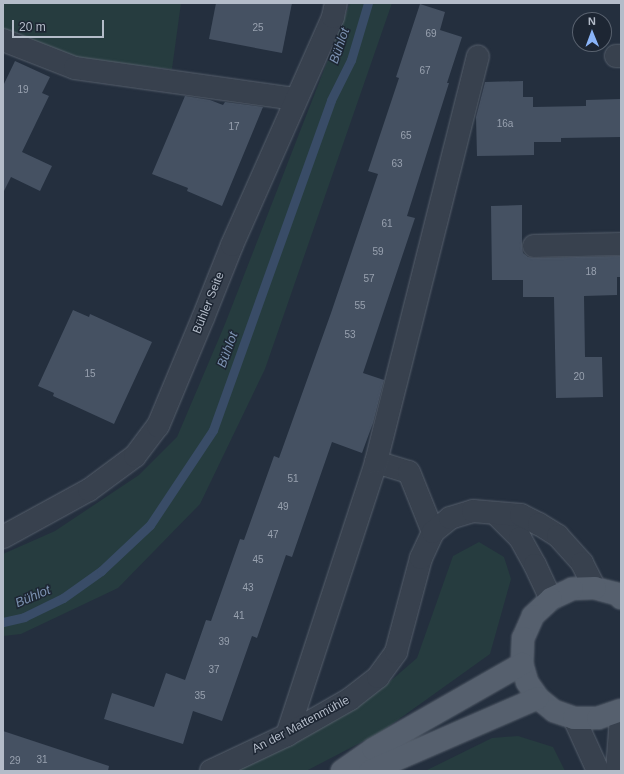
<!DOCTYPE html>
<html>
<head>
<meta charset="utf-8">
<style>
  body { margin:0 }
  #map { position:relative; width:624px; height:774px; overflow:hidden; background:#242f3e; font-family:Helvetica,sans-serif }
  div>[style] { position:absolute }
  .green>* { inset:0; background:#263c3f }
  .stream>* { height:9px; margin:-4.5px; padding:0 4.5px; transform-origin:4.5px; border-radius:4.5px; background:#394c67 }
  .building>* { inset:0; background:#455162 }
  .roads { filter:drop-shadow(0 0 1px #565f6c) drop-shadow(0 0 1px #565f6c) }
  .minor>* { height:22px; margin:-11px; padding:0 11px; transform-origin:11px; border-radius:11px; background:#38414e }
  .major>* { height:22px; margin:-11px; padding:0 11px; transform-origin:11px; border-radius:11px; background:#56606e }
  span { translate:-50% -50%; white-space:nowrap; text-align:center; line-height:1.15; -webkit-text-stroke:3px #1d2633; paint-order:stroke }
  .number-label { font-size:10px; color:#98a1af }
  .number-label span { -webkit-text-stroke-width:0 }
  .street-label { font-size:12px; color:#b4bcc9 }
  .water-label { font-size:13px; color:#7c92b1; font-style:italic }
  .frame { position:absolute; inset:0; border:4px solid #b4bcc9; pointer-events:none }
  .north { position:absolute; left:572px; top:12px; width:40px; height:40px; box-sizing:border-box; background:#1d2633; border:1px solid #59626f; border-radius:50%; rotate:359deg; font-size:11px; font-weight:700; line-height:16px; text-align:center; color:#b4bcc9 }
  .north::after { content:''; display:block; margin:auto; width:14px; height:18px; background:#8ab4f8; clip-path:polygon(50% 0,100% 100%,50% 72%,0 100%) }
  .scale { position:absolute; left:12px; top:20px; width:92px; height:18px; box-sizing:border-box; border:2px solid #b4bcc9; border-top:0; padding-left:5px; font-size:12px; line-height:14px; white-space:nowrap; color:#b4bcc9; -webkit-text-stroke:3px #1d2633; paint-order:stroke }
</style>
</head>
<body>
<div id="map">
  <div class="green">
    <div style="clip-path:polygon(3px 3px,181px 3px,172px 69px,76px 60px,3px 45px)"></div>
    <div style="clip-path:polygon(350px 3px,392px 3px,265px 369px,200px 504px,118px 588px,21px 634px,3px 636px,3px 554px,55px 531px,139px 475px,177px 437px,225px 324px)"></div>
    <div style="clip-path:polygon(479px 542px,504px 557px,511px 579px,490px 654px,381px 732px,306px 771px,221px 771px,379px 691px,417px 658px,453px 556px)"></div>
    <div style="clip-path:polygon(518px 736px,553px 747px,565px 771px,425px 771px,492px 738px)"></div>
  </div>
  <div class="stream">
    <div style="left:3px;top:622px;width:22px;rotate:-13deg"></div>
    <div style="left:24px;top:617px;width:43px;rotate:-26deg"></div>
    <div style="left:63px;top:598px;width:47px;rotate:-35.4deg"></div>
    <div style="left:101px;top:571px;width:67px;rotate:-43.2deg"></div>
    <div style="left:150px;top:525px;width:114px;rotate:-56.4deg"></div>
    <div style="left:213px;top:430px;width:350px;rotate:-70.3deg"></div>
    <div style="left:331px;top:100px;width:45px;rotate:-63.4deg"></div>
    <div style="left:351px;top:60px;width:59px;rotate:-73.4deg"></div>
  </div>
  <div class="building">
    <div style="clip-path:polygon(216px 3px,292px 3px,282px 53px,209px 39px)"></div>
    <div style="clip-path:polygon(420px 4px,445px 12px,440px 30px,462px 37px,447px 83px,449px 83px,407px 216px,415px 218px,363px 373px,384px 380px,373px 423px,362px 453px,332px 442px,292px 557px,286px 555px,257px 638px,252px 636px,222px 721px,193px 711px,183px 744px,104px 719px,112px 693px,154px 707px,166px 673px,185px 680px,206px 620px,211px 621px,240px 539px,244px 540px,274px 456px,279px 458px,331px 313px,378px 174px,368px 171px,399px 78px,396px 77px)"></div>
    <div style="clip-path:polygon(15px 61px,50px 77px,42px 93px,49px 96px,22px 152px,52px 166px,40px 191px,11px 177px,3px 193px,3px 86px)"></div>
    <div style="clip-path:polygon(523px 81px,523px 97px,533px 97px,533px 107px,586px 106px,586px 100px,621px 99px,621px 137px,561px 138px,561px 142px,534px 142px,534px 155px,477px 156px,476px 117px,485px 82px)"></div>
    <div style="clip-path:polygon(185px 96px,210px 100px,223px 105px,225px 102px,263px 107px,222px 206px,187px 191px,188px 188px,152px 174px)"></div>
    <div style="clip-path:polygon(522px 205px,522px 247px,523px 253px,528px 257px,534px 258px,621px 256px,621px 277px,617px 277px,617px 295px,584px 296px,585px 357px,602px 357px,603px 397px,556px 398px,554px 297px,523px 297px,523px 280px,492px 280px,491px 206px)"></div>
    <div style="clip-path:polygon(73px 310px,89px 317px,90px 314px,152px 342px,114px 424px,53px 396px,54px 393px,38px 386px)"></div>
    <div style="clip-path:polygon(3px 731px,109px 766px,108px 771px,3px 771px)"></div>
  </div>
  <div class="roads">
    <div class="minor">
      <div style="left:3px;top:40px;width:77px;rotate:21.3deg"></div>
      <div style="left:75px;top:68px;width:223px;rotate:8deg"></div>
      <div style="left:616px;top:56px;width:5px"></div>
      <div style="left:534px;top:246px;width:87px;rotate:-1.3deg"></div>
      <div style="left:376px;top:462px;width:34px;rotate:17deg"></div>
      <div style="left:409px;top:472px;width:65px;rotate:68.2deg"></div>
      <div style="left:496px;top:514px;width:34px;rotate:45deg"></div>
      <div style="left:520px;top:538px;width:31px;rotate:61deg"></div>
      <div style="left:535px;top:565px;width:38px;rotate:65deg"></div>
      <div style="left:3px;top:537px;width:98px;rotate:-28.7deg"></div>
      <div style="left:89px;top:490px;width:57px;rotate:-36.5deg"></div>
      <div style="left:135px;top:456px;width:38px;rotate:-53deg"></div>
      <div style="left:158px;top:426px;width:117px;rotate:-67.4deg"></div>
      <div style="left:203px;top:318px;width:79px;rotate:-68.3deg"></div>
      <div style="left:232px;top:245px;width:249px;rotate:-66.1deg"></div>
      <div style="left:333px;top:17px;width:14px;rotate:-78deg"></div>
      <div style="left:574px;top:718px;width:58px;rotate:65.6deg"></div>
      <div style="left:287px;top:735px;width:287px;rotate:-71.9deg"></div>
      <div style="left:376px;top:462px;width:418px;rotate:-75.9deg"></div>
      <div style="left:211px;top:771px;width:84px;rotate:-25.3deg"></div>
      <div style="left:287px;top:735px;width:73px;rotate:-29.7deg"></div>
      <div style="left:350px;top:699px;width:36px;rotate:-38deg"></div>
      <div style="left:378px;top:677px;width:31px;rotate:-54deg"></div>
      <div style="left:396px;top:652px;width:97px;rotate:-75.1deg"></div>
      <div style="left:421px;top:558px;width:29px;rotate:-65deg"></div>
      <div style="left:433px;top:532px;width:22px;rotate:-39deg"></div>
      <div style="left:450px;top:518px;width:24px;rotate:-17deg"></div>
      <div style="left:473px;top:511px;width:48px;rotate:4.8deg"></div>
      <div style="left:521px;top:515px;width:20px;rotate:27deg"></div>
      <div style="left:539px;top:524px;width:22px;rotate:32deg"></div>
      <div style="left:558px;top:536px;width:36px;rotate:48deg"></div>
      <div style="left:582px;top:563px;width:28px;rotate:63deg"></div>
      <div style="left:617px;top:771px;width:53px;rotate:-85.7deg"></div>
    </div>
    <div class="major">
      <div style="left:621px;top:598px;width:6px;rotate:-135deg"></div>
      <div style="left:617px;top:594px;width:23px;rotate:-165deg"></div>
      <div style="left:595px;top:588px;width:23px;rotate:178deg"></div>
      <div style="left:572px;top:589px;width:23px;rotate:155deg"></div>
      <div style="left:551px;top:599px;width:25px;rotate:137deg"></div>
      <div style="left:533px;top:616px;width:24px;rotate:114deg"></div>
      <div style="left:523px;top:638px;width:26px;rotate:92deg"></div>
      <div style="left:522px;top:664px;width:19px;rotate:74deg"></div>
      <div style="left:527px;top:682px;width:19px;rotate:55deg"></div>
      <div style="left:538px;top:698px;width:21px;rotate:39deg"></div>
      <div style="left:554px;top:711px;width:21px;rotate:19deg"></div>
      <div style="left:574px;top:718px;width:24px"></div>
      <div style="left:598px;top:718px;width:24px;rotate:-19deg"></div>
      <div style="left:342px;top:771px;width:38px;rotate:-35deg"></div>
      <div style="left:373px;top:749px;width:172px;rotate:-29.7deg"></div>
      <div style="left:370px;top:771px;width:183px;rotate:-23.5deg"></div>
    </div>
  </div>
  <div class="number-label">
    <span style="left:258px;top:28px">25</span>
    <span style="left:431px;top:34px">69</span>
    <span style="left:425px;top:71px">67</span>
    <span style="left:23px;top:90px">19</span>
    <span style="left:505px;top:124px">16a</span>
    <span style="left:234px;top:127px">17</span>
    <span style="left:406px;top:136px">65</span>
    <span style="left:397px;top:164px">63</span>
    <span style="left:387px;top:224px">61</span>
    <span style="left:378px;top:252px">59</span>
    <span style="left:591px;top:272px">18</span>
    <span style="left:369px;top:279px">57</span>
    <span style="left:360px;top:306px">55</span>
    <span style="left:350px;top:335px">53</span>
    <span style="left:90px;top:374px">15</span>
    <span style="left:579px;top:377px">20</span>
    <span style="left:293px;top:479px">51</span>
    <span style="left:283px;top:507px">49</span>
    <span style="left:273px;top:535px">47</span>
    <span style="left:258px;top:560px">45</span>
    <span style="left:248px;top:588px">43</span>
    <span style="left:239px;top:616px">41</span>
    <span style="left:224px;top:642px">39</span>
    <span style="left:214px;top:670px">37</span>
    <span style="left:200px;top:696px">35</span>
    <span style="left:42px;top:760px">31</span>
    <span style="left:15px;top:761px">29</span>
  </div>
  <div class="street-label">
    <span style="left:209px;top:303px;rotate:-68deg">Bühler Seite</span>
    <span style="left:301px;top:725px;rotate:-28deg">An der Mattenmühle</span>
  </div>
  <div class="water-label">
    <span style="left:340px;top:46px;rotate:-71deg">Bühlot</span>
    <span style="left:228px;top:350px;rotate:-70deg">Bühlot</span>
    <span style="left:33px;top:597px;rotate:-23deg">Bühlot</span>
  </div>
  <div class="frame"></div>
  <div class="north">N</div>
  <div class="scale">20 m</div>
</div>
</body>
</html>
